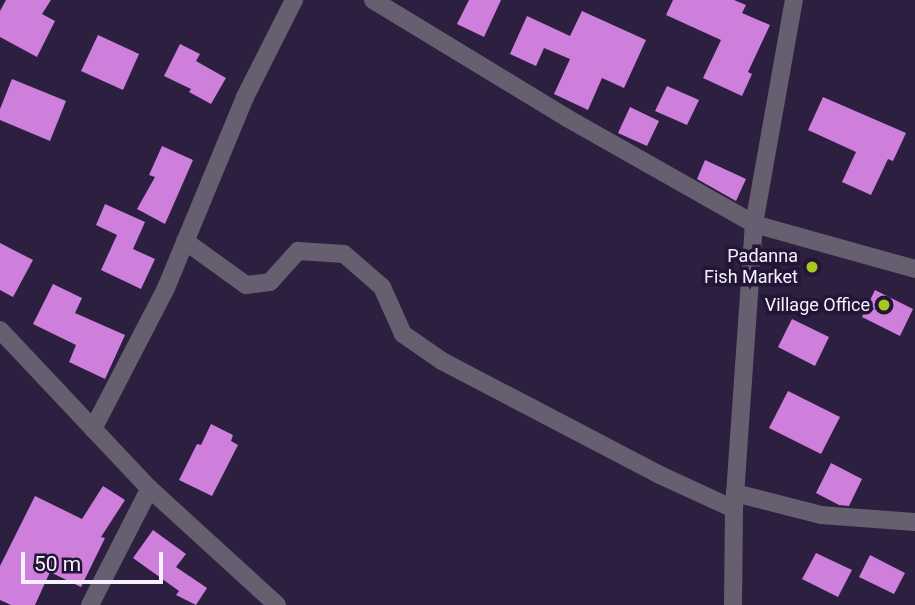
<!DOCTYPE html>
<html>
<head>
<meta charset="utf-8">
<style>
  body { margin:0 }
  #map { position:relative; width:915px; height:605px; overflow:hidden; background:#2c1f40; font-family:Roboto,sans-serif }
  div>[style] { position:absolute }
  .building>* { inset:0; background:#cd7fdb }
  .minor>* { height:18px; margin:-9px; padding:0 9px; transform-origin:9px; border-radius:9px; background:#655f70 }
  .tertiary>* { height:18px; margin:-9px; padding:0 9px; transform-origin:9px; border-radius:9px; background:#655f70 }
  .dots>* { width:19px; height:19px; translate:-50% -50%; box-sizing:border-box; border:4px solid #231535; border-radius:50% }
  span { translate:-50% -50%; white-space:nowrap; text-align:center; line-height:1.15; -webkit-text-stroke:7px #231535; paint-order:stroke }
  .poi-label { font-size:18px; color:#f5f1fe }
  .right { translate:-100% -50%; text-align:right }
  .scale { position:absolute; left:21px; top:552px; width:142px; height:32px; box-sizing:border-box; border:4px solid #f5f1fe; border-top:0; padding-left:9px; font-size:21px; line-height:24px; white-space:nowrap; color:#f5f1fe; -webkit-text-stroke:5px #231535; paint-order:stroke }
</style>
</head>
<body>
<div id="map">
  <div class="building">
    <div style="clip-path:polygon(6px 0,51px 0,42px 14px,55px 21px,37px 57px,0 37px,0 11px)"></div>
    <div style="clip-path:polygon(469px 0,501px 0,484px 37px,457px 24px)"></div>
    <div style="clip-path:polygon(673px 0,734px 0,746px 5px,742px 13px,770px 25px,748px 72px,752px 74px,742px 96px,703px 78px,721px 40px,666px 15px)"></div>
    <div style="clip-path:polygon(582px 11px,646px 40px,624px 88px,602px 78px,588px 110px,554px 94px,570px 59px,544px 48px,536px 66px,510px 54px,527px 16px,570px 36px)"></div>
    <div style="clip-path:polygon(98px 35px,139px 54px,123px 90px,81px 71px)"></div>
    <div style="clip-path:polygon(180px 44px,200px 54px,196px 61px,226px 78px,211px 104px,189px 92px,191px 89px,164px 76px)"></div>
    <div style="clip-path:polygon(12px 79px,66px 101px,50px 141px,0 120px,0 109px)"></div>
    <div style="clip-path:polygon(667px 86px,699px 100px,687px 125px,655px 111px)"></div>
    <div style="clip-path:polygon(823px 97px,906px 133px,893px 161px,888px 159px,871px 195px,842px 182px,856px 152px,808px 130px)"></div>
    <div style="clip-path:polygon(630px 107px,659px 121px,647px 146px,618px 133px)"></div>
    <div style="clip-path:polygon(162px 146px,193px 160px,165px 224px,137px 209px,155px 177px,149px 175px)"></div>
    <div style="clip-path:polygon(705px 160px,746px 179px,736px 201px,697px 179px)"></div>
    <div style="clip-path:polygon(105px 204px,145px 222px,133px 249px,155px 259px,141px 289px,101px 270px,117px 235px,96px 225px)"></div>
    <div style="clip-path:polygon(0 243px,33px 260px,13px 297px,0 290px)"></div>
    <div style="clip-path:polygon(53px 284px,82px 298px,75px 313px,125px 335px,105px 379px,69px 362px,76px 345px,33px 324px)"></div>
    <div style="clip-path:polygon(875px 290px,913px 309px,900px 336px,862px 317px)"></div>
    <div style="clip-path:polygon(792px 319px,829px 337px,815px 366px,778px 347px)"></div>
    <div style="clip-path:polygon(788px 391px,840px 417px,821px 454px,769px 428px)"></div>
    <div style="clip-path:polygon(211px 424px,233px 435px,231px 441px,238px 445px,212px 496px,179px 480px,197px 444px,201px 445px)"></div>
    <div style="clip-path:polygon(831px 463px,862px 479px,849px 506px,839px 505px,816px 493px)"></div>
    <div style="clip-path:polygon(103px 486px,125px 500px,101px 537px,105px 538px,81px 587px,50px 572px,35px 605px,11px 605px,0 600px,0 566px,35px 496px,82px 519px)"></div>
    <div style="clip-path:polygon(153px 530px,186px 554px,176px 567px,207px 588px,196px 605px,176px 595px,179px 591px,133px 558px)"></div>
    <div style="clip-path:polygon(816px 553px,852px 570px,838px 597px,802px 579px)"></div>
    <div style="clip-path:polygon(870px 555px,905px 573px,894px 594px,859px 577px)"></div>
  </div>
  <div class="minor">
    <div style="left:373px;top:0;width:227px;rotate:31.3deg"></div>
    <div style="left:567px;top:118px;width:215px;rotate:29.5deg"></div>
    <div style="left:754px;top:224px;width:167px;rotate:15.6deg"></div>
    <div style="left:185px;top:241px;width:75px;rotate:35.8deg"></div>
    <div style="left:246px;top:285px;width:24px;rotate:-7deg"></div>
    <div style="left:270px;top:282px;width:42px;rotate:-47.9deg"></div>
    <div style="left:298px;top:251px;width:46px;rotate:3.7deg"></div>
    <div style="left:344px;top:254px;width:50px;rotate:41deg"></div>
    <div style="left:382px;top:287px;width:51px;rotate:65.9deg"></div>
    <div style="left:403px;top:334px;width:47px;rotate:34.7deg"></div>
    <div style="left:442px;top:361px;width:246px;rotate:27.6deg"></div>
    <div style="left:660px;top:475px;width:81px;rotate:24.7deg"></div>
    <div style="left:0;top:330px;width:219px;rotate:46.7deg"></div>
    <div style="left:150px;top:489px;width:172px;rotate:42.4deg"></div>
    <div style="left:93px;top:429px;width:159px;rotate:-62.6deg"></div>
    <div style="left:166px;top:288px;width:207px;rotate:-67.5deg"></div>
    <div style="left:245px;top:97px;width:109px;rotate:-63.2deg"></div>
    <div style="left:735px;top:493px;width:89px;rotate:14.3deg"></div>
    <div style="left:821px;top:515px;width:94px;rotate:4.3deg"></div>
    <div style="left:733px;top:605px;width:96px;rotate:-89.4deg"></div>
    <div style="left:734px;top:509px;width:286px;rotate:-86deg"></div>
    <div style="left:754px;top:224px;width:228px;rotate:-79.9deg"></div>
  </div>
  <div class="tertiary">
    <div style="left:90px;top:605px;width:131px;rotate:-62.9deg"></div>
  </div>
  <div class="dots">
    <div style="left:812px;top:267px;background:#a7c81f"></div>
    <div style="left:884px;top:305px;background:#a7c81f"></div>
  </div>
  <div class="poi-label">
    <span class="right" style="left:798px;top:267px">Padanna<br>Fish Market</span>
    <span class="right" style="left:870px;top:305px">Village Office</span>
  </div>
  <div class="scale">50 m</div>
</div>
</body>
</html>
